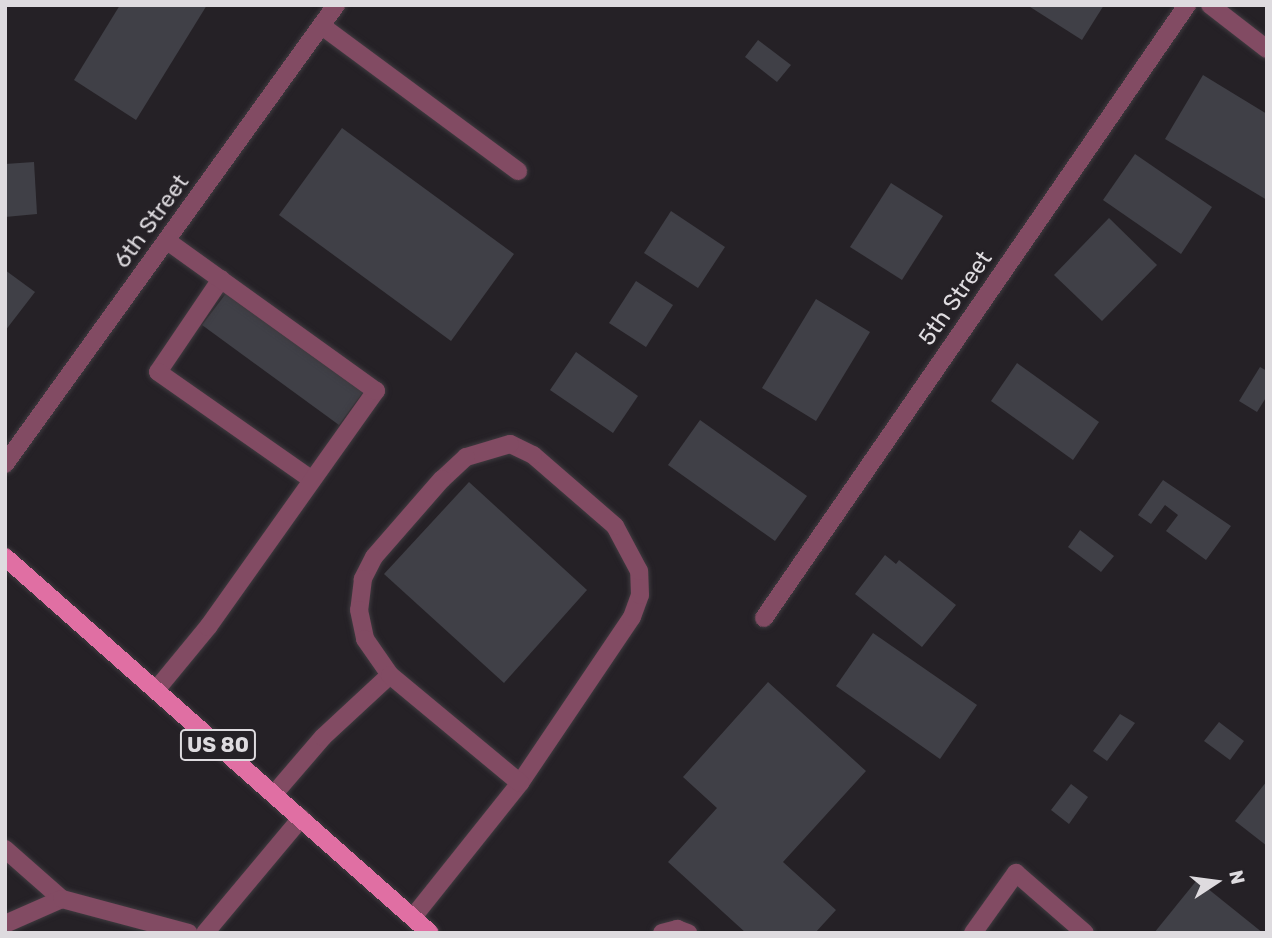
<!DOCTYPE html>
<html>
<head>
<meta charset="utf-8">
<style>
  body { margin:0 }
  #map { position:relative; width:1272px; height:938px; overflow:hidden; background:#252126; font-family:Rubik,sans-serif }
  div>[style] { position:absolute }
  .building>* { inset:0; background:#404047 }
  .roads { filter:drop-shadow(0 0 2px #3f3b40) drop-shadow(0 0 2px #3f3b40) }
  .service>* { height:18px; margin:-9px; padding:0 9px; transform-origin:9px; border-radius:9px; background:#824b63 }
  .minor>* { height:18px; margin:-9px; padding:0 9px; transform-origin:9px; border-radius:9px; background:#824b63 }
  .primary>* { height:18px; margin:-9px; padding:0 9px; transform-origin:9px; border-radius:9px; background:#e06fa3 }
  span { translate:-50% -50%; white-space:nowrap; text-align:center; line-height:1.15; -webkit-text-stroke:6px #252126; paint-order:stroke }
  .shield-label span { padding:2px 5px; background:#252126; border:2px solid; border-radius:5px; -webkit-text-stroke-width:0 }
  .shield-label { font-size:21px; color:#dedbdf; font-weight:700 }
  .street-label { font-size:23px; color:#dedbdf }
  .frame { position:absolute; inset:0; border:7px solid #dedbdf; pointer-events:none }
  .north { position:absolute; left:1181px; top:847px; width:70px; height:70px; -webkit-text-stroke:5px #252126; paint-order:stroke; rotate:77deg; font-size:19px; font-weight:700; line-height:28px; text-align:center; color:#dedbdf }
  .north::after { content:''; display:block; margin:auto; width:24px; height:32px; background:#dedbdf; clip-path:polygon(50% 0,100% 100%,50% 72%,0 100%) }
</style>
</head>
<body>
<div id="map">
  <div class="building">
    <div style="clip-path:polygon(120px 5px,207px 5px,136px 120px,74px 80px)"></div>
    <div style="clip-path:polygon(1027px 5px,1104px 5px,1082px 40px)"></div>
    <div style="clip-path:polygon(758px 40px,791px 65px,777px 82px,745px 57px)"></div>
    <div style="clip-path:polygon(1203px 75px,1267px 114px,1267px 200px,1165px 139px)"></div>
    <div style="clip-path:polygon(342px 128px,514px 254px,451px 341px,279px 215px)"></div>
    <div style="clip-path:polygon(1135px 154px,1212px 207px,1181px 254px,1103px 200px)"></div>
    <div style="clip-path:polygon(34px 162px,37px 214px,5px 217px,5px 164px)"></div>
    <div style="clip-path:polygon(891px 183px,943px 216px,902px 280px,850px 247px)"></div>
    <div style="clip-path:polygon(671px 211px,725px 247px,698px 288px,644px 253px)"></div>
    <div style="clip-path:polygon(1109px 218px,1157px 265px,1102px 321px,1054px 275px)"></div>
    <div style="clip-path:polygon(5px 270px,35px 292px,5px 331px)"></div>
    <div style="clip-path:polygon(636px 281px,673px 305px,646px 347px,609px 323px)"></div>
    <div style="clip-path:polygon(227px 292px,363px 392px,339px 425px,202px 325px)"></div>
    <div style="clip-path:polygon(816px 299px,870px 332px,816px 421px,762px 388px)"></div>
    <div style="clip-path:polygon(576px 352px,638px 396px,613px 433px,550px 390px)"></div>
    <div style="clip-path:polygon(1017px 363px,1099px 422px,1073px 460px,991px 401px)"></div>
    <div style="clip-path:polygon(1260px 367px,1267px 371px,1267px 396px,1257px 412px,1239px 401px)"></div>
    <div style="clip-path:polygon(700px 420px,807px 496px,775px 541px,668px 465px)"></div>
    <div style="clip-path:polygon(1163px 480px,1231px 526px,1206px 560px,1166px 531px,1178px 515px,1165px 505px,1151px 524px,1138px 515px)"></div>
    <div style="clip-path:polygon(469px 482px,587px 590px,504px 683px,384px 574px)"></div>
    <div style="clip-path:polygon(1080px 530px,1114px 556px,1101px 572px,1068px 547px)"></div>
    <div style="clip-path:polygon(885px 555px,896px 564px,899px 560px,956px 605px,922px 647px,855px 594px)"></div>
    <div style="clip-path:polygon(873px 633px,977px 705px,940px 759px,836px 686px)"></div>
    <div style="clip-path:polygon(768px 682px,866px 771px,783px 862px,836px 910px,815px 933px,746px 933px,668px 862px,717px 808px,683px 777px)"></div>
    <div style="clip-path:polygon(1120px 714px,1135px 723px,1107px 761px,1093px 751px)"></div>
    <div style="clip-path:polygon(1219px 722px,1244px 741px,1230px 760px,1204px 741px)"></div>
    <div style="clip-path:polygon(1267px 781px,1267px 846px,1235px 821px)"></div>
    <div style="clip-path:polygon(1071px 784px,1088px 797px,1069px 824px,1051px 810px)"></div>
    <div style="clip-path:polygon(1197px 880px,1263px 933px,1154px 933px)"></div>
  </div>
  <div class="roads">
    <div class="service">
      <div style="left:322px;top:26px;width:244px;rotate:36.5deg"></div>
      <div style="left:221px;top:279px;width:112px;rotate:124.1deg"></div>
      <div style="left:158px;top:372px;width:188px;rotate:35deg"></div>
      <div style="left:156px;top:690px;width:82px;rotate:-50.5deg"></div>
      <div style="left:208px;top:627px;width:290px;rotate:-54.6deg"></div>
      <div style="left:376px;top:391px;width:257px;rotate:-144.3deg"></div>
      <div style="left:274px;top:794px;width:75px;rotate:-49.3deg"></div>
      <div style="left:323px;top:737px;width:91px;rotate:-42.8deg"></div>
      <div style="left:5px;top:849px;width:76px;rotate:41.3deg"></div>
      <div style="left:413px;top:917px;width:171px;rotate:-51.4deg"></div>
      <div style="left:520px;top:783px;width:200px;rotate:-56deg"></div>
      <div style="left:632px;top:617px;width:23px;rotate:-70deg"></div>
      <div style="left:640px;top:595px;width:24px;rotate:-92deg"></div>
      <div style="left:639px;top:571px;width:51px;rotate:-118.1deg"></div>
      <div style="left:615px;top:526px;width:108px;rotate:-139.1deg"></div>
      <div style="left:533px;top:455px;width:25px;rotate:-154deg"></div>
      <div style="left:510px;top:444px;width:46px;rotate:163.5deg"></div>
      <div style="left:466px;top:457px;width:33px;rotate:137deg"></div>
      <div style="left:442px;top:479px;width:103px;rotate:131.1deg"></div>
      <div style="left:374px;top:557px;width:25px;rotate:117deg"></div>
      <div style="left:363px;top:579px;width:31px;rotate:97deg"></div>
      <div style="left:359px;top:610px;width:30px;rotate:78deg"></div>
      <div style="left:365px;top:639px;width:44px;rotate:55.2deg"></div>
      <div style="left:390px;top:675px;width:169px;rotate:39.7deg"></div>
      <div style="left:5px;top:924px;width:62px;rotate:-23.7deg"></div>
      <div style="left:62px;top:899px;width:131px;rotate:15deg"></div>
      <div style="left:205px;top:933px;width:150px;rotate:-50.1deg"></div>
      <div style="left:662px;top:933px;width:16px;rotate:-15deg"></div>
      <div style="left:677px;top:929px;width:12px;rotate:20deg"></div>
      <div style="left:973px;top:933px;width:74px;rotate:-54.4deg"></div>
      <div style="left:1016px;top:873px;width:91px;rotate:41deg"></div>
    </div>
    <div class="minor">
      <div style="left:1210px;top:5px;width:72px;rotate:37.7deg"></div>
      <div style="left:5px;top:464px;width:566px;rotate:-54.2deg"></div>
      <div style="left:764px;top:618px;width:745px;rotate:-55.39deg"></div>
    </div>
    <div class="primary">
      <div style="left:5px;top:557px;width:567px;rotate:41.5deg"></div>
    </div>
  </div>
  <div class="shield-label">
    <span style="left:218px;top:745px">US 80</span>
  </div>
  <div class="street-label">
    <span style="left:151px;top:221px;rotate:-54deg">6th Street</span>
    <span style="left:955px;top:298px;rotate:-55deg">5th Street</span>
  </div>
  <div class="frame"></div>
  <div class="north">N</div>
</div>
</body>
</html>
